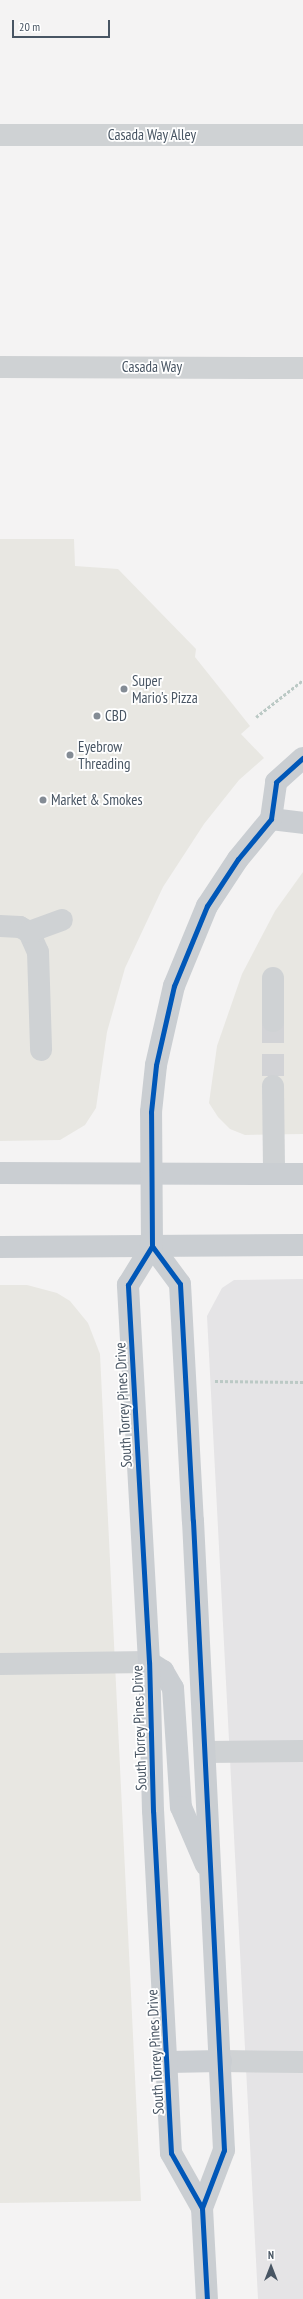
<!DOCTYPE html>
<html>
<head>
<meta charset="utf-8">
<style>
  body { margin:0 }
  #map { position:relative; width:303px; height:2299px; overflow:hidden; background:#f4f3f3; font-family:"PT Sans Narrow",sans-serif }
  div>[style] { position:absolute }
  .commercial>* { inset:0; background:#e8e7e2 }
  .education>* { inset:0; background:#e5e4e6 }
  .minor-tunnel>* { height:22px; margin-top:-11px; transform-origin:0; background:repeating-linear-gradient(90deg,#d2d3d6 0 22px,transparent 0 33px) }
  .path>* { height:2.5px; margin-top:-1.25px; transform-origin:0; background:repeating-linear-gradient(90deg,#bbc9c5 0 3px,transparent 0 5px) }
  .minor>* { height:22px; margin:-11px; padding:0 11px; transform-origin:11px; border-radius:11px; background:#cfd2d4 }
  .major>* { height:22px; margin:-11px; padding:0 11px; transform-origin:11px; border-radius:11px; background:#caced2 }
  .cycleway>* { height:5px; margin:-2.5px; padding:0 2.5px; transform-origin:2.5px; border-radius:2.5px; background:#0057b8 }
  .dots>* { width:11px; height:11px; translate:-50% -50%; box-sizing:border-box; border:2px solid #fff; border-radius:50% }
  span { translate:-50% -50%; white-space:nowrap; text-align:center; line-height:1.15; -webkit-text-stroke:3.5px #fff; paint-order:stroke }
  .street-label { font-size:15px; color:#485563 }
  .poi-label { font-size:15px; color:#485563 }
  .left { translate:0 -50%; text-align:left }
  .north { position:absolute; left:251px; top:2247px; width:40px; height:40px; -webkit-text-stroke:3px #fff; paint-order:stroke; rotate:0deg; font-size:11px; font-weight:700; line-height:16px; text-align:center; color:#485563 }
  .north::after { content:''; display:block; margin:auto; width:14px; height:18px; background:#485563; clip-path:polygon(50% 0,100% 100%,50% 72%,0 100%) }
  .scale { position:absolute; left:12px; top:20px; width:98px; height:18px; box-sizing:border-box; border:2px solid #485563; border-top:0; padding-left:5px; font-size:12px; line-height:14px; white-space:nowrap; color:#485563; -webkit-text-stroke:3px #fff; paint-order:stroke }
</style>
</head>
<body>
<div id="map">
  <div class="commercial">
    <div style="clip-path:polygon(0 539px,74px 539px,75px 566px,118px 569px,196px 649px,195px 657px,250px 726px,241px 734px,264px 758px,239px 780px,204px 824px,163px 887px,125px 968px,107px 1032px,96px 1108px,85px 1125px,60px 1140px,0 1141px)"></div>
    <div style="clip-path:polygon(303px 872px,303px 1134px,245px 1135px,230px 1129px,218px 1117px,209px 1103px,217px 1046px,242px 974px,275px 911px)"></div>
    <div style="clip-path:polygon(0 1285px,27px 1285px,57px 1293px,70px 1301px,88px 1323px,100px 1354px,141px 2201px,0 2203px)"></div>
  </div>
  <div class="education">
    <div style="clip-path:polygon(303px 1279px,303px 2299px,258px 2299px,207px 1316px,222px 1288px,234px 1280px)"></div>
  </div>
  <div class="minor-tunnel">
    <div style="left:273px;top:1021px;width:65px;rotate:90deg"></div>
  </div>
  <div class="path">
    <div style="left:256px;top:717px;width:60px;rotate:-38.2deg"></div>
    <div style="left:215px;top:1381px;width:88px;rotate:0.7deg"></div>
  </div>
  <div class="minor">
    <div style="left:0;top:135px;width:303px"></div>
    <div style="left:0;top:367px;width:303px;rotate:0.2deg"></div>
    <div style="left:0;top:926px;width:20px;rotate:3deg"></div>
    <div style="left:20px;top:927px;width:10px;rotate:29deg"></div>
    <div style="left:29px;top:932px;width:22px;rotate:66deg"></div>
    <div style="left:38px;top:952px;width:98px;rotate:88.2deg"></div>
    <div style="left:29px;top:932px;width:35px;rotate:-20deg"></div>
    <div style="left:273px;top:978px;width:43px;rotate:90deg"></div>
    <div style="left:273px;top:1086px;width:88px;rotate:89.3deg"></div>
    <div style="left:0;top:1664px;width:149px;rotate:-0.8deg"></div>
    <div style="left:205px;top:1752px;width:98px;rotate:-0.6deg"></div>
    <div style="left:221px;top:2061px;width:82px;rotate:0.7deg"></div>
  </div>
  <div class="major">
    <div style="left:271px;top:819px;width:32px;rotate:7deg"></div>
    <div style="left:0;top:1173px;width:303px;rotate:0.2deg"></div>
    <div style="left:152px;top:1246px;width:47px;rotate:53.6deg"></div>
    <div style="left:180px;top:1284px;width:237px;rotate:86.9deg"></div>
    <div style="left:193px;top:1521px;width:630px;rotate:87.18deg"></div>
    <div style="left:224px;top:2150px;width:62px;rotate:110.8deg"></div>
    <div style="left:202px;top:2208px;width:91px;rotate:86.9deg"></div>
    <div style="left:0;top:1247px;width:303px;rotate:-0.4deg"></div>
    <div style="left:149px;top:1662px;width:17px;rotate:33deg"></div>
    <div style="left:163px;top:1671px;width:20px;rotate:60deg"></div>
    <div style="left:173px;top:1688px;width:119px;rotate:86.2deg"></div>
    <div style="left:181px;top:1807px;width:63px;rotate:66.7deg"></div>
    <div style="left:168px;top:2062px;width:53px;rotate:-1.1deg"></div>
    <div style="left:202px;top:2208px;width:63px;rotate:-119.4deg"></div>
    <div style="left:171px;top:2153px;width:342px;rotate:-93deg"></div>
    <div style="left:153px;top:1811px;width:149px;rotate:-91.5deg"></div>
    <div style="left:149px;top:1662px;width:378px;rotate:-93.2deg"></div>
    <div style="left:128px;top:1285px;width:46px;rotate:-58.4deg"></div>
    <div style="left:152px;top:1246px;width:134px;rotate:-90.4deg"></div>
    <div style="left:151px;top:1112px;width:47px;rotate:-83.9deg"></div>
    <div style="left:156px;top:1065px;width:81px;rotate:-77.2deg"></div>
    <div style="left:174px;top:986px;width:87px;rotate:-67.6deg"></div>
    <div style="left:207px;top:906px;width:56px;rotate:-56.6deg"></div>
    <div style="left:238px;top:859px;width:52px;rotate:-50.5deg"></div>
    <div style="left:271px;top:819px;width:37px;rotate:-82deg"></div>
    <div style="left:276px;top:782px;width:36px;rotate:-42deg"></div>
  </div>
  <div class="cycleway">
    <div style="left:152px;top:1246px;width:47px;rotate:53.6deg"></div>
    <div style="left:180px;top:1284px;width:237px;rotate:86.9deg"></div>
    <div style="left:193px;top:1521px;width:630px;rotate:87.18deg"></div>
    <div style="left:224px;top:2150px;width:62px;rotate:110.8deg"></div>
    <div style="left:202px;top:2208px;width:91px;rotate:86.9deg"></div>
    <div style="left:202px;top:2208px;width:63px;rotate:-119.4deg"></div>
    <div style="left:171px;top:2153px;width:342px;rotate:-93deg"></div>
    <div style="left:153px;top:1811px;width:149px;rotate:-91.5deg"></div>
    <div style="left:149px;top:1662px;width:378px;rotate:-93.2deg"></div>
    <div style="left:128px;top:1285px;width:46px;rotate:-58.4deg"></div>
    <div style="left:152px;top:1246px;width:134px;rotate:-90.4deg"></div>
    <div style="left:151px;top:1112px;width:47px;rotate:-83.9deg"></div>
    <div style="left:156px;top:1065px;width:81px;rotate:-77.2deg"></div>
    <div style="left:174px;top:986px;width:87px;rotate:-67.6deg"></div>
    <div style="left:207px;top:906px;width:56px;rotate:-56.6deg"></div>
    <div style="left:238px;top:859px;width:52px;rotate:-50.5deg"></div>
    <div style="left:271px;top:819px;width:37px;rotate:-82deg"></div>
    <div style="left:276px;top:782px;width:36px;rotate:-42deg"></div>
  </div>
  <div class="dots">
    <div style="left:124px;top:689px;background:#848c95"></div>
    <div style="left:97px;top:716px;background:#848c95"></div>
    <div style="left:70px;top:755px;background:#848c95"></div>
    <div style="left:43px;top:800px;background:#848c95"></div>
  </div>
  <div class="street-label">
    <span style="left:152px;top:135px">Casada Way Alley</span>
    <span style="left:152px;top:367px">Casada Way</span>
    <span style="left:123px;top:1405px;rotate:-93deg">South Torrey Pines Drive</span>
    <span style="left:139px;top:1728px;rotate:-92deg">South Torrey Pines Drive</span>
    <span style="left:155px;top:2052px;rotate:-93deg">South Torrey Pines Drive</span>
  </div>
  <div class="poi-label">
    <span class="left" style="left:132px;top:689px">Super<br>Mario's Pizza</span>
    <span class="left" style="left:105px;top:716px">CBD</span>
    <span class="left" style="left:78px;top:755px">Eyebrow<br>Threading</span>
    <span class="left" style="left:51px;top:800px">Market &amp; Smokes</span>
  </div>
  <div class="north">N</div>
  <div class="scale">20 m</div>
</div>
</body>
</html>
